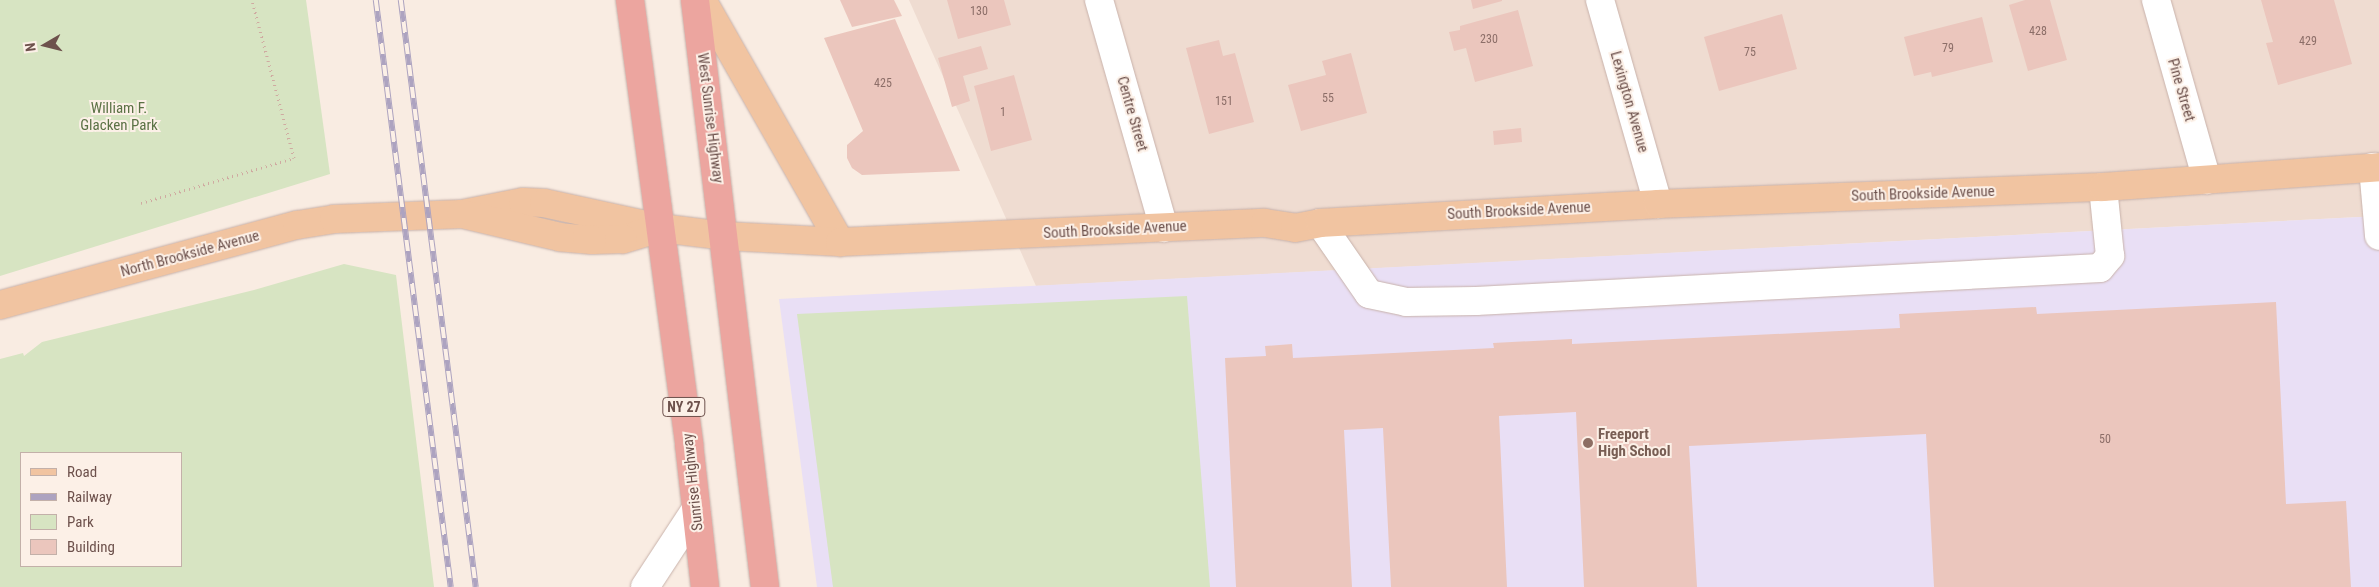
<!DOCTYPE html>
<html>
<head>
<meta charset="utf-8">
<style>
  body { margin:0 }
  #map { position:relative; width:2379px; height:587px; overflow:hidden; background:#f9ece2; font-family:"Roboto Condensed",sans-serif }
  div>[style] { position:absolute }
  .residential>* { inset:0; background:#efdcd1 }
  .education>* { inset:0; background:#e9dff5 }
  .green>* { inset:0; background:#d7e4c2 }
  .building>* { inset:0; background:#ebc6bd }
  .path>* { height:3px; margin-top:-1.5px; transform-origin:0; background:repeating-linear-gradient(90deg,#cfaaa1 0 1px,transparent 0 5px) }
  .roads { filter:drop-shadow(0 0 1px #c8b2ab) drop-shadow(0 0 1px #c8b2ab) }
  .minor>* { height:28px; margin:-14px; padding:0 14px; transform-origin:14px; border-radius:14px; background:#fff }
  .major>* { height:28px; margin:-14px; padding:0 14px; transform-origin:14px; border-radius:14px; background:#f1c4a1 }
  .highway>* { height:28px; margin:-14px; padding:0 14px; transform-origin:14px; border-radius:14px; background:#eca59f }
  .rail>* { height:5.5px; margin-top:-2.75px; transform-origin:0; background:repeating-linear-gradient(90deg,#fcf0e7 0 11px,#ada3c0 0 22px); box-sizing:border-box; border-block:1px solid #ada3c0 }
  .dots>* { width:14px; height:14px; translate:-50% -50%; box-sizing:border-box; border:2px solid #fcf0e7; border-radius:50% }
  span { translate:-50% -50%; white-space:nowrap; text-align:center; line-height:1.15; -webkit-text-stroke:4px #fcf0e7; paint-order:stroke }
  .number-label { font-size:12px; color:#8c6e68 }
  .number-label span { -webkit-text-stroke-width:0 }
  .shield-label span { padding:1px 4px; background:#fcf0e7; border:1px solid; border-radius:4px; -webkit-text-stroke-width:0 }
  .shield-label { font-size:14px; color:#6d514c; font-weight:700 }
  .street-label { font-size:15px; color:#6d514c }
  .park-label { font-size:15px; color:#5b7245 }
  .education-label { font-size:15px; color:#785e54; font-weight:700 }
  .left { translate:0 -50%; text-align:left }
  .legend { position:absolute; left:20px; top:452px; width:162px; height:115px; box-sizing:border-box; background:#fcf0e7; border:1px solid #c3b0a9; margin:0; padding:6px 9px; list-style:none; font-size:15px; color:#6d514c }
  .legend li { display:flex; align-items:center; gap:10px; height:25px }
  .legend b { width:25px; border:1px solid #c3b0a9 }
  .north { position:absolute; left:20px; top:20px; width:50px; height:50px; -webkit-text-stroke:4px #fcf0e7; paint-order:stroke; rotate:262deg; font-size:14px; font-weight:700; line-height:20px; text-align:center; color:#6d514c }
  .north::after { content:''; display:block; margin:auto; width:18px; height:22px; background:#6d514c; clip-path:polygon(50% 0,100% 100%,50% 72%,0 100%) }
</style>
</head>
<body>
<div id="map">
  <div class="residential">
    <div style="clip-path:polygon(909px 0,2379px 0,2379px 216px,1036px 286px)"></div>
  </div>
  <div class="education">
    <div style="clip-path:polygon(2379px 216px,2379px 587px,817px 587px,779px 299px)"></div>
  </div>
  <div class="green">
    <div style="clip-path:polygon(0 0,306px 0,330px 174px,0 276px)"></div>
    <div style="clip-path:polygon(evenodd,344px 264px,396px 275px,434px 587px,0 587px,0 359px,23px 353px,24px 356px,42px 342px,254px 290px,344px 264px,181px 453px,181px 566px,21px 566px,21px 453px,181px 453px)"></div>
    <div style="clip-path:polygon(1187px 296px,1210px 587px,833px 587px,797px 314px)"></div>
  </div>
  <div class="building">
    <div style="clip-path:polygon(840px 0,894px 0,902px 16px,852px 27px)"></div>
    <div style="clip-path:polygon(947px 0,1004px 0,1011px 25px,958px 39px)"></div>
    <div style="clip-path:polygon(1471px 0,1502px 0,1502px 1px,1473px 9px)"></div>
    <div style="clip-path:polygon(2025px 0,2050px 0,2067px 60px,2028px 71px,2009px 5px)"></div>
    <div style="clip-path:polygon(2261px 0,2334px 0,2352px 64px,2278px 85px,2266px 43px,2273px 42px)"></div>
    <div style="clip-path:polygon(1518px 10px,1533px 66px,1475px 82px,1466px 48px,1454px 51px,1449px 32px,1460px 30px,1460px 26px)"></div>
    <div style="clip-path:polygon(1782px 14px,1797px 69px,1719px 91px,1704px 37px)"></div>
    <div style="clip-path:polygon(1982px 17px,1993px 62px,1932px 77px,1931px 72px,1914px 76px,1904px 37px)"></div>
    <div style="clip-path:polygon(895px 19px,960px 171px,862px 175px,852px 168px,847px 158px,847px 145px,863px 131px,824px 38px)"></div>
    <div style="clip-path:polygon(1219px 40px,1223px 56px,1235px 53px,1254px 122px,1209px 134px,1186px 48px)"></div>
    <div style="clip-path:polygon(981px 46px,988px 69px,963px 76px,970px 101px,952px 107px,938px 58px)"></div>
    <div style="clip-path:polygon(1351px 53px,1367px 113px,1301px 131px,1288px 85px,1326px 75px,1322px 61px)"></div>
    <div style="clip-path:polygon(1014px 75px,1032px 140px,991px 151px,974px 86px)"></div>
    <div style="clip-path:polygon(1521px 128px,1522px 142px,1494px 145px,1493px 131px)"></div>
    <div style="clip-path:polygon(2276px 302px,2286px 504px,2346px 501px,2351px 587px,1934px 587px,1926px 434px,1689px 446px,1697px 587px,1584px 587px,1576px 412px,1499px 416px,1507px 587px,1391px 587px,1383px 428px,1344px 430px,1352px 587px,1236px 587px,1225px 358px,1266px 356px,1265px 346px,1292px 344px,1293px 358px,1494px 348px,1493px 343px,1572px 339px,1572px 344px,1900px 328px,1899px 314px,2036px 307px,2037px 314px)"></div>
  </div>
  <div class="path">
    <div style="left:141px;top:203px;width:159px;rotate:-16.4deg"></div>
    <div style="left:294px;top:158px;width:163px;rotate:-104.9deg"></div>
  </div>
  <div class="roads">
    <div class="minor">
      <div style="left:1099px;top:0;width:237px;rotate:74.1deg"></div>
      <div style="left:1600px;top:0;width:212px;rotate:74.1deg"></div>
      <div style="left:2156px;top:0;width:187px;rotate:74.2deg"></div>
      <div style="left:2373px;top:167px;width:69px;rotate:85deg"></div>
      <div style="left:1320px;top:223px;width:86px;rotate:55.4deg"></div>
      <div style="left:1369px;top:294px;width:38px;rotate:12deg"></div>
      <div style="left:1406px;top:302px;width:70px;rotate:-0.8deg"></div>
      <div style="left:1476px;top:301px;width:625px;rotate:-3.03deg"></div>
      <div style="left:2100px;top:268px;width:16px;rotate:-50deg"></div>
      <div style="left:2110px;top:256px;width:69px;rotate:-95.8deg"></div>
      <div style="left:645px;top:587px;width:93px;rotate:-56.8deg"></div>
    </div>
    <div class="major">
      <div style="left:702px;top:0;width:279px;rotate:60.3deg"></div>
      <div style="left:660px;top:228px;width:65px;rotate:7deg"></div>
      <div style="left:725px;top:236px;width:115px;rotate:3deg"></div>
      <div style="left:840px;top:242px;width:425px;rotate:-2.6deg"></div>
      <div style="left:1265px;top:223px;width:30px;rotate:9deg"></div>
      <div style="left:1295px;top:228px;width:25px;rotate:-11deg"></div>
      <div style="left:1320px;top:223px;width:339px;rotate:-3.2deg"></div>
      <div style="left:1658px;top:204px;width:445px;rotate:-2.2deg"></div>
      <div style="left:2103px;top:187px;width:277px;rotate:-4.1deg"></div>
      <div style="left:0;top:305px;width:308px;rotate:-15.1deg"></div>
      <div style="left:297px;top:225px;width:37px;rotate:-9deg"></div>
      <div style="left:334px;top:219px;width:128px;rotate:-2.2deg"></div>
      <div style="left:462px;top:214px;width:62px;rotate:-11.1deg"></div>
      <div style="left:523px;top:202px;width:21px;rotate:3deg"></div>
      <div style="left:544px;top:203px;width:119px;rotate:12.2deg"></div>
      <div style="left:660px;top:228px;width:39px;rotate:163deg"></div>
      <div style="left:623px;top:239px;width:31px;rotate:178deg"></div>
      <div style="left:592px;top:240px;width:32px;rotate:-175deg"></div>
      <div style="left:560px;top:237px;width:101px;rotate:-166.8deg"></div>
    </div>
    <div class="highway">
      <div style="left:630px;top:0;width:448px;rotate:82.4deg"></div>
      <div style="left:689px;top:444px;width:144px;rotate:83.6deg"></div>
      <div style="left:695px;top:0;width:591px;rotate:83.2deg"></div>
    </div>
  </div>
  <div class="rail">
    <div style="left:376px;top:0;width:592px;rotate:82.72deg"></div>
    <div style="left:401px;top:0;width:592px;rotate:82.72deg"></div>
  </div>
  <div class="dots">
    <div style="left:1588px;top:443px;background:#8d6e63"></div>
  </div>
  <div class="number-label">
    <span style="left:979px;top:12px">130</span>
    <span style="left:2038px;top:32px">428</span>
    <span style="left:1489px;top:40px">230</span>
    <span style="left:2308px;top:42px">429</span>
    <span style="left:1948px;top:49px">79</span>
    <span style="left:1750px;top:53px">75</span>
    <span style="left:883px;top:84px">425</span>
    <span style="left:1328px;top:99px">55</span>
    <span style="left:1224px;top:102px">151</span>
    <span style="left:1003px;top:113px">1</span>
    <span style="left:2105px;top:440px">50</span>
  </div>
  <div class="shield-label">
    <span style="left:684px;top:407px">NY 27</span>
  </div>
  <div class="street-label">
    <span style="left:2181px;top:90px;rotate:74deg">Pine Street</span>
    <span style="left:1629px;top:102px;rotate:74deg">Lexington Avenue</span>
    <span style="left:1132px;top:114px;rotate:74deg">Centre Street</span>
    <span style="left:710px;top:118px;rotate:83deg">West Sunrise Highway</span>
    <span style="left:1923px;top:194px;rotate:-2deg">South Brookside Avenue</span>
    <span style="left:1519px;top:211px;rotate:-3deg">South Brookside Avenue</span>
    <span style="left:1115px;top:230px;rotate:-3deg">South Brookside Avenue</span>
    <span style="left:190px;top:254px;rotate:-15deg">North Brookside Avenue</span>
    <span style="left:693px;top:482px;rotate:-96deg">Sunrise Highway</span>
  </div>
  <div class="park-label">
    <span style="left:119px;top:117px">William F.<br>Glacken Park</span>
  </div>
  <div class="education-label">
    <span class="left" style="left:1598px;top:443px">Freeport<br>High School</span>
  </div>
  <ul class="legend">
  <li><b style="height:6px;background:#f1c4a1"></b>Road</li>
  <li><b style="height:6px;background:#ada3c0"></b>Railway</li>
  <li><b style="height:14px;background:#d7e4c2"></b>Park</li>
  <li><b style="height:14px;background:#ebc6bd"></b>Building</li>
  </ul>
  <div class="north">N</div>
</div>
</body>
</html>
